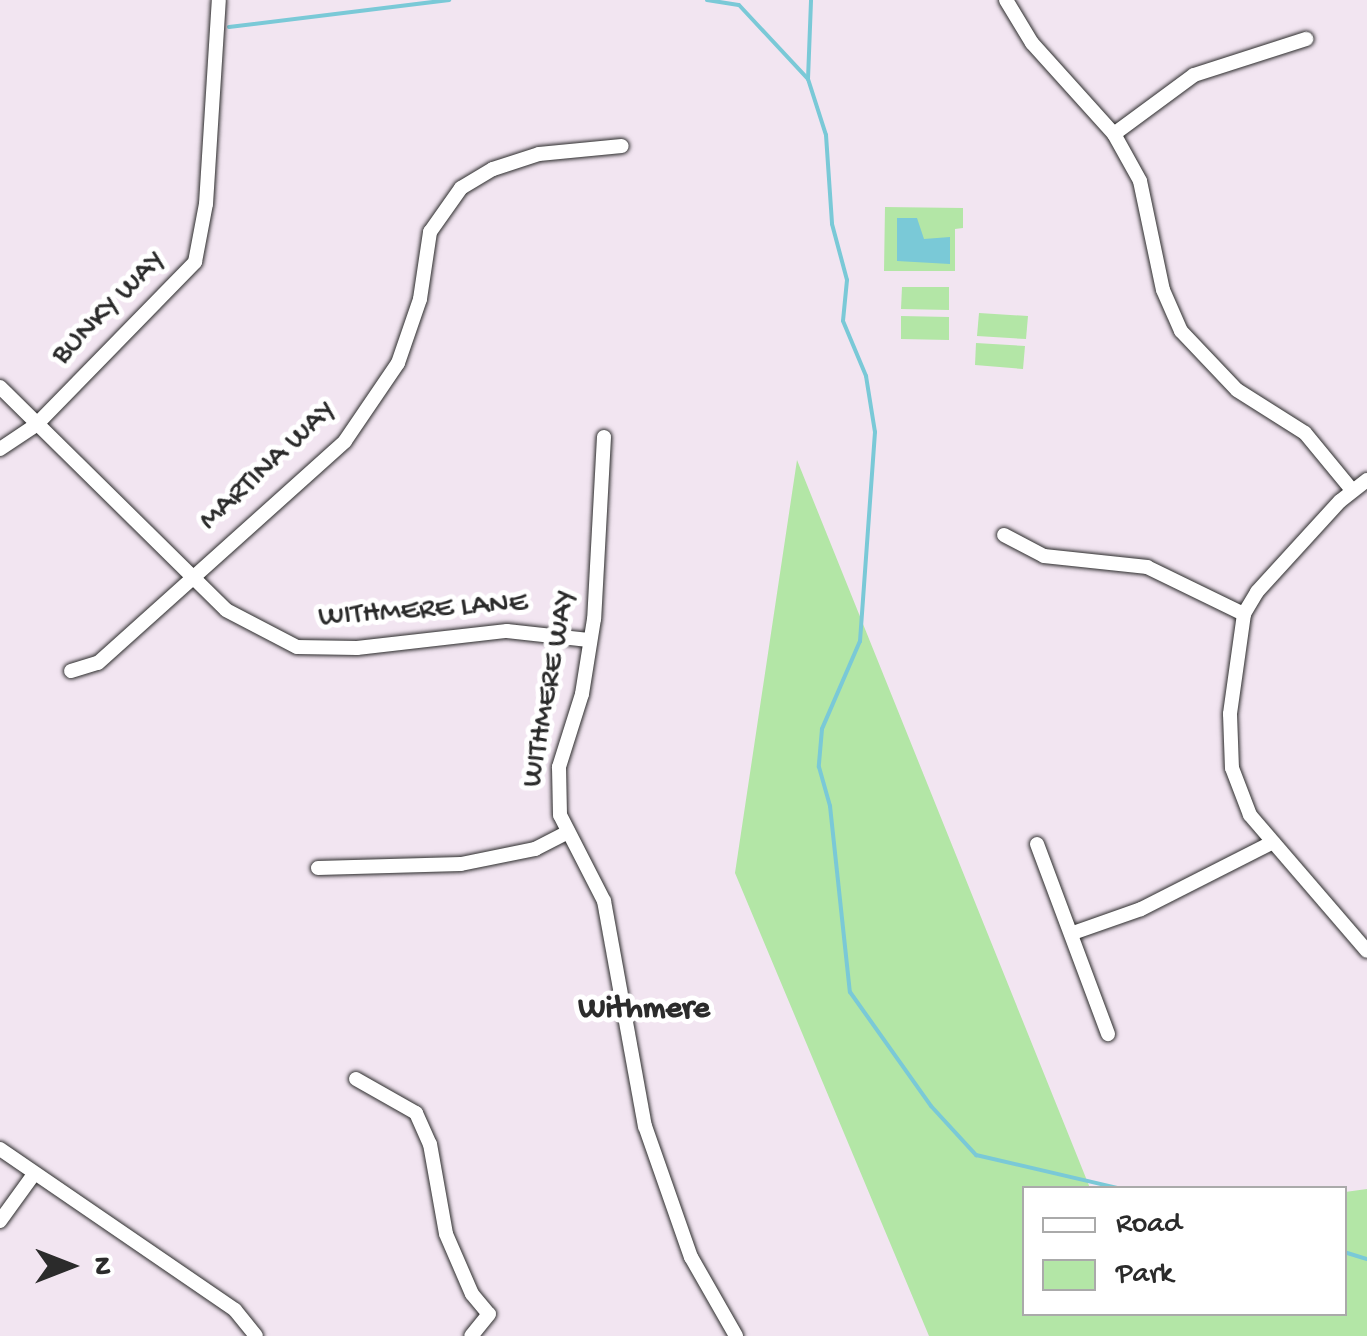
<!DOCTYPE html>
<html>
<head>
<meta charset="utf-8">
<style>
  body { margin:0 }
  #map { position:relative; width:1367px; height:1336px; overflow:hidden; background:#f2e5f1; font-family:"Gochi Hand",sans-serif }
  div>[style] { position:absolute }
  .green>* { inset:0; background:#b3e6a6 }
  .water>* { inset:0; background:#7ac9d7 }
  .stream>* { height:4px; margin:-2px; padding:0 2px; transform-origin:2px; border-radius:2px; background:#7ac9d7 }
  .roads { filter:drop-shadow(0 0 2px #2b2b2b) drop-shadow(0 0 2px #2b2b2b) }
  .minor>* { height:14px; margin:-7px; padding:0 7px; transform-origin:7px; border-radius:7px; background:#fff }
  span { translate:-50% -50%; white-space:nowrap; text-align:center; line-height:1.15; -webkit-text-stroke:10px #fff; paint-order:stroke }
  .street-label { font-size:30px; color:#2b2b2b }
  .neighbourhood-label { font-size:32px; color:#2b2b2b; font-weight:700 }
  .legend { position:absolute; left:1022px; top:1186px; width:325px; height:130px; box-sizing:border-box; background:#fff; border:2px solid #aaa; margin:0; padding:12px 18px; list-style:none; font-size:30px; color:#2b2b2b }
  .legend li { display:flex; align-items:center; gap:20px; height:50px }
  .legend b { width:50px; border:2px solid #aaa }
  .north { position:absolute; left:20px; top:1216px; width:100px; height:100px; -webkit-text-stroke:8px #fff; paint-order:stroke; rotate:90deg; font-size:28px; font-weight:700; line-height:40px; text-align:center; color:#2b2b2b }
  .north::after { content:''; display:block; margin:auto; width:35px; height:45px; background:#2b2b2b; clip-path:polygon(50% 0,100% 100%,50% 72%,0 100%) }
</style>
</head>
<body>
<div id="map">
  <div class="green">
    <div style="clip-path:polygon(885px 207px,963px 208px,963px 228px,955px 229px,955px 271px,884px 271px)"></div>
    <div style="clip-path:polygon(902px 287px,949px 287px,949px 310px,901px 309px)"></div>
    <div style="clip-path:polygon(979px 313px,1028px 316px,1026px 339px,977px 336px)"></div>
    <div style="clip-path:polygon(901px 316px,949px 317px,949px 340px,901px 339px)"></div>
    <div style="clip-path:polygon(976px 343px,1025px 346px,1023px 369px,975px 365px)"></div>
    <div style="clip-path:polygon(797px 460px,1090px 1188px,1024px 1188px,1024px 1314px,1344px 1314px,1345px 1192px,1367px 1189px,1367px 1336px,929px 1336px,735px 873px)"></div>
  </div>
  <div class="water">
    <div style="clip-path:polygon(897px 218px,917px 218px,924px 239px,950px 237px,950px 264px,897px 261px)"></div>
  </div>
  <div class="stream">
    <div style="left:707px;top:0;width:32px;rotate:9deg"></div>
    <div style="left:739px;top:5px;width:101px;rotate:47deg"></div>
    <div style="left:808px;top:79px;width:59px;rotate:72.2deg"></div>
    <div style="left:826px;top:135px;width:89px;rotate:86.1deg"></div>
    <div style="left:832px;top:224px;width:58px;rotate:75deg"></div>
    <div style="left:847px;top:280px;width:41px;rotate:95.6deg"></div>
    <div style="left:843px;top:321px;width:60px;rotate:67.3deg"></div>
    <div style="left:866px;top:376px;width:57px;rotate:80.9deg"></div>
    <div style="left:875px;top:432px;width:210px;rotate:94.1deg"></div>
    <div style="left:860px;top:641px;width:96px;rotate:113.4deg"></div>
    <div style="left:822px;top:729px;width:38px;rotate:95deg"></div>
    <div style="left:819px;top:767px;width:41px;rotate:74.2deg"></div>
    <div style="left:830px;top:806px;width:187px;rotate:83.9deg"></div>
    <div style="left:850px;top:992px;width:140px;rotate:54.6deg"></div>
    <div style="left:931px;top:1106px;width:67px;rotate:47.4deg"></div>
    <div style="left:976px;top:1155px;width:146px;rotate:13.1deg"></div>
    <div style="left:229px;top:27px;width:222px;rotate:-7deg"></div>
    <div style="left:808px;top:79px;width:79px;rotate:-87.8deg"></div>
    <div style="left:1344px;top:1252px;width:24px;rotate:17deg"></div>
  </div>
  <div class="roads">
    <div class="minor">
      <div style="left:1006px;top:0;width:50px;rotate:58.8deg"></div>
      <div style="left:1032px;top:43px;width:122px;rotate:48deg"></div>
      <div style="left:1114px;top:134px;width:54px;rotate:61deg"></div>
      <div style="left:1140px;top:181px;width:111px;rotate:78.1deg"></div>
      <div style="left:1163px;top:290px;width:45px;rotate:66.3deg"></div>
      <div style="left:1181px;top:331px;width:81px;rotate:46.5deg"></div>
      <div style="left:1237px;top:390px;width:80px;rotate:32.3deg"></div>
      <div style="left:1305px;top:433px;width:74px;rotate:50.5deg"></div>
      <div style="left:1114px;top:134px;width:99px;rotate:-36.4deg"></div>
      <div style="left:1194px;top:75px;width:118px;rotate:-17.8deg"></div>
      <div style="left:0;top:387px;width:317px;rotate:44.6deg"></div>
      <div style="left:226px;top:610px;width:80px;rotate:27.5deg"></div>
      <div style="left:297px;top:647px;width:60px;rotate:1deg"></div>
      <div style="left:357px;top:648px;width:151px;rotate:-6.5deg"></div>
      <div style="left:507px;top:631px;width:82px;rotate:6.3deg"></div>
      <div style="left:604px;top:437px;width:182px;rotate:93.1deg"></div>
      <div style="left:594px;top:619px;width:76px;rotate:99.1deg"></div>
      <div style="left:582px;top:694px;width:77px;rotate:107.5deg"></div>
      <div style="left:559px;top:767px;width:48px;rotate:88.8deg"></div>
      <div style="left:560px;top:815px;width:97px;rotate:62.9deg"></div>
      <div style="left:604px;top:901px;width:229px;rotate:79.7deg"></div>
      <div style="left:645px;top:1126px;width:139px;rotate:70.7deg"></div>
      <div style="left:691px;top:1257px;width:91px;rotate:60.3deg"></div>
      <div style="left:0;top:449px;width:43px;rotate:-33.7deg"></div>
      <div style="left:36px;top:425px;width:228px;rotate:-45.7deg"></div>
      <div style="left:195px;top:262px;width:59px;rotate:-79.3deg"></div>
      <div style="left:206px;top:204px;width:204px;rotate:-86.4deg"></div>
      <div style="left:1367px;top:480px;width:34px;rotate:142deg"></div>
      <div style="left:1340px;top:501px;width:123px;rotate:132.4deg"></div>
      <div style="left:1257px;top:592px;width:26px;rotate:121deg"></div>
      <div style="left:1244px;top:614px;width:101px;rotate:98deg"></div>
      <div style="left:1230px;top:714px;width:54px;rotate:87.9deg"></div>
      <div style="left:1232px;top:768px;width:50px;rotate:69deg"></div>
      <div style="left:1250px;top:815px;width:179px;rotate:49.3deg"></div>
      <div style="left:1004px;top:535px;width:45px;rotate:27.7deg"></div>
      <div style="left:1044px;top:556px;width:104px;rotate:6.1deg"></div>
      <div style="left:1147px;top:567px;width:108px;rotate:25.9deg"></div>
      <div style="left:71px;top:671px;width:28px;rotate:-17deg"></div>
      <div style="left:98px;top:663px;width:332px;rotate:-41.9deg"></div>
      <div style="left:345px;top:441px;width:94px;rotate:-55.8deg"></div>
      <div style="left:398px;top:363px;width:68px;rotate:-71deg"></div>
      <div style="left:420px;top:299px;width:68px;rotate:-81.5deg"></div>
      <div style="left:430px;top:232px;width:54px;rotate:-54.8deg"></div>
      <div style="left:461px;top:188px;width:37px;rotate:-31deg"></div>
      <div style="left:493px;top:169px;width:48px;rotate:-18.1deg"></div>
      <div style="left:539px;top:154px;width:83px;rotate:-5.5deg"></div>
      <div style="left:1037px;top:844px;width:203px;rotate:69.5deg"></div>
      <div style="left:318px;top:868px;width:143px;rotate:-1.6deg"></div>
      <div style="left:461px;top:864px;width:76px;rotate:-11.5deg"></div>
      <div style="left:535px;top:849px;width:35px;rotate:-27deg"></div>
      <div style="left:1073px;top:933px;width:72px;rotate:-19.4deg"></div>
      <div style="left:1141px;top:909px;width:144px;rotate:-26.9deg"></div>
      <div style="left:356px;top:1079px;width:69px;rotate:29.5deg"></div>
      <div style="left:416px;top:1113px;width:34px;rotate:66deg"></div>
      <div style="left:430px;top:1144px;width:91px;rotate:79.9deg"></div>
      <div style="left:446px;top:1234px;width:65px;rotate:66.6deg"></div>
      <div style="left:472px;top:1294px;width:26px;rotate:50deg"></div>
      <div style="left:489px;top:1314px;width:28px;rotate:129deg"></div>
      <div style="left:0;top:1149px;width:285px;rotate:34.4deg"></div>
      <div style="left:235px;top:1310px;width:33px;rotate:51deg"></div>
      <div style="left:0;top:1221px;width:58px;rotate:-54.1deg"></div>
    </div>
  </div>
  <div class="street-label">
    <span style="left:110px;top:309px;rotate:-45deg">BUNKY WAY</span>
    <span style="left:269px;top:467px;rotate:-43deg">MARTINA WAY</span>
    <span style="left:423px;top:612px;rotate:-4deg">WITHMERE LANE</span>
    <span style="left:551px;top:689px;rotate:-80deg">WITHMERE WAY</span>
  </div>
  <div class="neighbourhood-label">
    <span style="left:644px;top:1010px">Withmere</span>
  </div>
  <ul class="legend">
  <li><b style="height:12px;background:#fff"></b>Road</li>
  <li><b style="height:28px;background:#b3e6a6"></b>Park</li>
  </ul>
  <div class="north">N</div>
</div>
</body>
</html>
